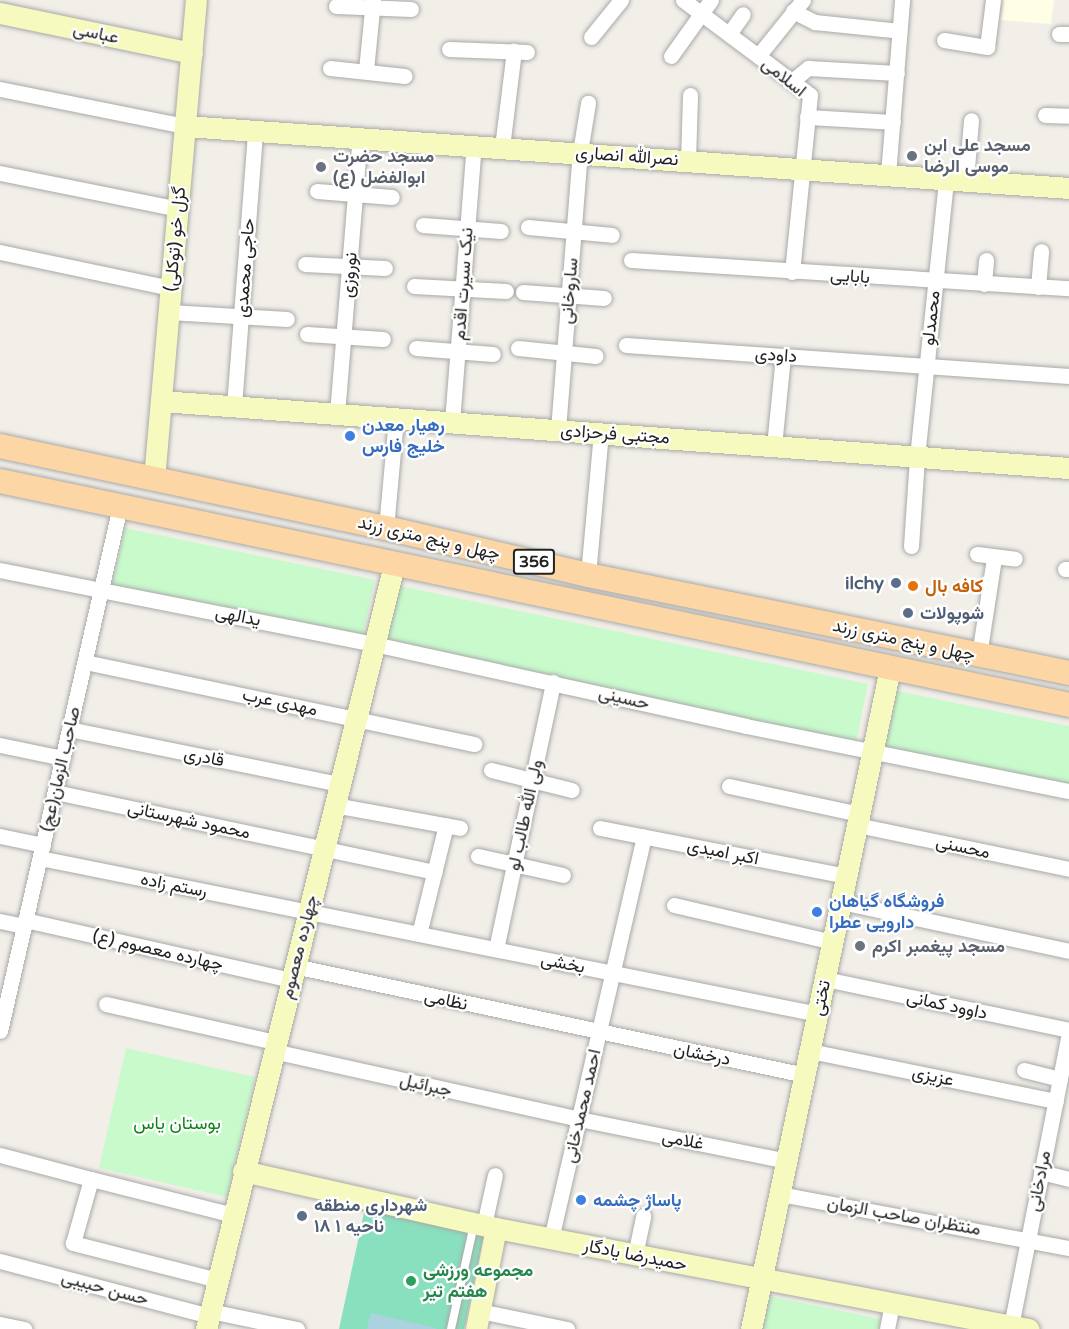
<!DOCTYPE html>
<html>
<head>
<meta charset="utf-8">
<style>
  body { margin:0 }
  #map { position:relative; width:1069px; height:1329px; overflow:hidden; background:#f2efe9; font-family:"Varela Round",Vazirmatn,sans-serif }
  div>[style] { position:absolute }
  .education>* { inset:0; background:#ffffe5 }
  .park>* { inset:0; background:#c8facc }
  .pitch>* { inset:0; background:#88e0be }
  .water>* { inset:0; background:#aad3df }
  .roads { filter:drop-shadow(0 0 2px #a9a9a9) drop-shadow(0 0 2px #a9a9a9) }
  .lane>* { height:8px; margin:-4px; padding:0 4px; transform-origin:4px; border-radius:4px; background:#fff }
  .street>* { height:15px; margin:-7.5px; padding:0 7.5px; transform-origin:7.5px; border-radius:7.5px; background:#fff }
  .secondary>* { height:21px; margin:-10.5px; padding:0 10.5px; transform-origin:10.5px; border-radius:10.5px; background:#f7fabf }
  .primary>* { height:24px; margin:-12px; padding:0 12px; transform-origin:12px; border-radius:12px; background:#fcd6a4 }
  .dots>* { width:16px; height:16px; translate:-50% -50%; box-sizing:border-box; border:3px solid #fff; border-radius:50% }
  span { translate:-50% -50%; white-space:nowrap; text-align:center; line-height:1.15; -webkit-text-stroke:4.5px #fff; paint-order:stroke }
  .shield-label span { padding:2px 4px; background:#fff; border:2px solid; border-radius:4px; -webkit-text-stroke-width:0 }
  .shield-label { font-size:16px; color:#222; font-weight:700 }
  .street-label { font-size:18px; color:#222 }
  .worship-label { font-size:18px; color:#5b616d; font-weight:700 }
  .left { translate:0 -50%; text-align:left }
  .shop-label { font-size:18px; color:#366cbe; font-weight:700 }
  .service-label { font-size:18px; color:#4e5e75; font-weight:700 }
  .right { translate:-100% -50%; text-align:right }
  .food-label { font-size:18px; color:#c56008; font-weight:700 }
  .park-label { font-size:18px; color:#0c8416 }
  .leisure-label { font-size:18px; color:#27864d; font-weight:700 }
</style>
</head>
<body>
<div id="map">
  <div class="education">
    <div style="clip-path:polygon(1004px 0,1054px 0,1051px 24px,1001px 20px)"></div>
  </div>
  <div class="park">
    <div style="clip-path:polygon(125px 528px,375px 580px,362px 639px,112px 587px)"></div>
    <div style="clip-path:polygon(391px 584px,868px 684px,856px 743px,384px 643px)"></div>
    <div style="clip-path:polygon(892px 690px,1069px 726px,1069px 788px,880px 749px)"></div>
    <div style="clip-path:polygon(126px 1048px,255px 1077px,227px 1197px,99px 1168px)"></div>
    <div style="clip-path:polygon(769px 1296px,885px 1320px,884px 1329px,762px 1329px)"></div>
  </div>
  <div class="pitch">
    <div style="clip-path:polygon(365px 1208px,484px 1234px,464px 1329px,339px 1329px)"></div>
  </div>
  <div class="water">
    <div style="clip-path:polygon(371px 1313px,436px 1328px,436px 1329px,367px 1329px)"></div>
  </div>
  <div class="roads">
    <div class="lane">
      <div style="left:451px;top:1329px;width:107px;rotate:-77.6deg"></div>
    </div>
    <div class="street">
      <div style="left:683px;top:0;width:94px;rotate:36.7deg"></div>
      <div style="left:336px;top:6px;width:75px;rotate:2.3deg"></div>
      <div style="left:793px;top:11px;width:25px;rotate:27deg"></div>
      <div style="left:815px;top:22px;width:85px;rotate:6deg"></div>
      <div style="left:729px;top:34px;width:24px;rotate:-55deg"></div>
      <div style="left:1059px;top:34px;width:10px"></div>
      <div style="left:591px;top:37px;width:48px;rotate:-51deg"></div>
      <div style="left:944px;top:40px;width:44px;rotate:9.2deg"></div>
      <div style="left:987px;top:47px;width:47px;rotate:-82.7deg"></div>
      <div style="left:449px;top:49px;width:78px;rotate:2.2deg"></div>
      <div style="left:671px;top:56px;width:69px;rotate:-54.5deg"></div>
      <div style="left:330px;top:68px;width:75px;rotate:6.1deg"></div>
      <div style="left:366px;top:70px;width:70px;rotate:-84.3deg"></div>
      <div style="left:792px;top:81px;width:21px;rotate:-39deg"></div>
      <div style="left:808px;top:68px;width:89px;rotate:3.2deg"></div>
      <div style="left:0;top:89px;width:189px;rotate:11.3deg"></div>
      <div style="left:1045px;top:115px;width:24px;rotate:2deg"></div>
      <div style="left:807px;top:117px;width:86px;rotate:3.3deg"></div>
      <div style="left:502px;top:147px;width:97px;rotate:-82.9deg"></div>
      <div style="left:688px;top:160px;width:65px;rotate:-88.2deg"></div>
      <div style="left:0;top:173px;width:182px;rotate:11.4deg"></div>
      <div style="left:888px;top:175px;width:176px;rotate:-85.4deg"></div>
      <div style="left:966px;top:180px;width:60px;rotate:-85.2deg"></div>
      <div style="left:317px;top:191px;width:75px;rotate:4.6deg"></div>
      <div style="left:423px;top:225px;width:78px;rotate:4.4deg"></div>
      <div style="left:528px;top:227px;width:84px;rotate:5.4deg"></div>
      <div style="left:0;top:252px;width:175px;rotate:11.9deg"></div>
      <div style="left:631px;top:260px;width:439px;rotate:3.7deg"></div>
      <div style="left:305px;top:264px;width:80px;rotate:2.9deg"></div>
      <div style="left:792px;top:272px;width:178px;rotate:-84.2deg"></div>
      <div style="left:810px;top:95px;width:65px;rotate:-143.1deg"></div>
      <div style="left:758px;top:56px;width:72px;rotate:-51.2deg"></div>
      <div style="left:984px;top:284px;width:24px;rotate:-85deg"></div>
      <div style="left:414px;top:286px;width:92px;rotate:3.1deg"></div>
      <div style="left:1038px;top:287px;width:36px;rotate:-85deg"></div>
      <div style="left:523px;top:292px;width:81px;rotate:4.2deg"></div>
      <div style="left:169px;top:312px;width:118px;rotate:3.4deg"></div>
      <div style="left:307px;top:334px;width:76px;rotate:3.8deg"></div>
      <div style="left:626px;top:345px;width:444px;rotate:4deg"></div>
      <div style="left:416px;top:348px;width:77px;rotate:4.5deg"></div>
      <div style="left:518px;top:348px;width:78px;rotate:5.9deg"></div>
      <div style="left:234px;top:406px;width:277px;rotate:-85.6deg"></div>
      <div style="left:337px;top:414px;width:278px;rotate:-85.3deg"></div>
      <div style="left:452px;top:422px;width:278px;rotate:-85.5deg"></div>
      <div style="left:558px;top:430px;width:279px;rotate:-85.5deg"></div>
      <div style="left:580px;top:152px;width:50px;rotate:-80.7deg"></div>
      <div style="left:774px;top:446px;width:90px;rotate:-84.3deg"></div>
      <div style="left:386px;top:528px;width:110px;rotate:-84.8deg"></div>
      <div style="left:911px;top:546px;width:89px;rotate:-86.1deg"></div>
      <div style="left:917px;top:457px;width:280px;rotate:-84deg"></div>
      <div style="left:977px;top:554px;width:38px;rotate:7deg"></div>
      <div style="left:1065px;top:569px;width:4px"></div>
      <div style="left:0;top:570px;width:381px;rotate:11.2deg"></div>
      <div style="left:374px;top:644px;width:381px;rotate:12.4deg"></div>
      <div style="left:746px;top:726px;width:329px;rotate:11.4deg"></div>
      <div style="left:588px;top:575px;width:143px;rotate:-84.8deg"></div>
      <div style="left:979px;top:655px;width:98px;rotate:-81.2deg"></div>
      <div style="left:85px;top:662px;width:398px;rotate:11.9deg"></div>
      <div style="left:69px;top:729px;width:277px;rotate:11.5deg"></div>
      <div style="left:0;top:745px;width:64px;rotate:11.7deg"></div>
      <div style="left:491px;top:770px;width:83px;rotate:13.9deg"></div>
      <div style="left:729px;top:786px;width:134px;rotate:12.1deg"></div>
      <div style="left:55px;top:792px;width:388px;rotate:11.9deg"></div>
      <div style="left:334px;top:805px;width:128px;rotate:10.3deg"></div>
      <div style="left:857px;top:825px;width:217px;rotate:11.7deg"></div>
      <div style="left:600px;top:828px;width:252px;rotate:11deg"></div>
      <div style="left:0;top:836px;width:44px;rotate:11.8deg"></div>
      <div style="left:478px;top:856px;width:87px;rotate:12.6deg"></div>
      <div style="left:40px;top:858px;width:793px;rotate:11.34deg"></div>
      <div style="left:841px;top:902px;width:233px;rotate:12.1deg"></div>
      <div style="left:674px;top:905px;width:163px;rotate:13.1deg"></div>
      <div style="left:25px;top:920px;width:273px;rotate:12.7deg"></div>
      <div style="left:0;top:921px;width:25px;rotate:12deg"></div>
      <div style="left:419px;top:934px;width:112px;rotate:-76.1deg"></div>
      <div style="left:496px;top:949px;width:273px;rotate:-77.9deg"></div>
      <div style="left:294px;top:966px;width:522px;rotate:12.04deg"></div>
      <div style="left:825px;top:979px;width:249px;rotate:11.8deg"></div>
      <div style="left:106px;top:1004px;width:173px;rotate:12.7deg"></div>
      <div style="left:0;top:1031px;width:539px;rotate:-77.12deg"></div>
      <div style="left:273px;top:1051px;width:313px;rotate:12.5deg"></div>
      <div style="left:579px;top:1119px;width:212px;rotate:11.4deg"></div>
      <div style="left:810px;top:1051px;width:251px;rotate:11.5deg"></div>
      <div style="left:1024px;top:1070px;width:37px;rotate:14deg"></div>
      <div style="left:0;top:1155px;width:94px;rotate:14.8deg"></div>
      <div style="left:1041px;top:1172px;width:29px;rotate:14deg"></div>
      <div style="left:780px;top:1194px;width:294px;rotate:10.6deg"></div>
      <div style="left:484px;top:1225px;width:51px;rotate:-77.6deg"></div>
      <div style="left:551px;top:1239px;width:413px;rotate:-77deg"></div>
      <div style="left:635px;top:1255px;width:40px;rotate:-78deg"></div>
      <div style="left:0;top:1261px;width:216px;rotate:14.7deg"></div>
      <div style="left:218px;top:1280px;width:150px;rotate:-165.7deg"></div>
      <div style="left:73px;top:1243px;width:66px;rotate:-74.3deg"></div>
      <div style="left:91px;top:1179px;width:146px;rotate:14.2deg"></div>
      <div style="left:210px;top:1311px;width:89px;rotate:11.7deg"></div>
      <div style="left:480px;top:1311px;width:89px;rotate:11.7deg"></div>
      <div style="left:0;top:1324px;width:25px;rotate:12deg"></div>
      <div style="left:1011px;top:1326px;width:298px;rotate:-78.8deg"></div>
      <div style="left:887px;top:1329px;width:25px;rotate:-79deg"></div>
    </div>
    <div class="secondary">
      <div style="left:0;top:13px;width:196px;rotate:11.8deg"></div>
      <div style="left:185px;top:126px;width:886px;rotate:4.01deg"></div>
      <div style="left:161px;top:401px;width:910px;rotate:4.22deg"></div>
      <div style="left:154px;top:479px;width:481px;rotate:-85deg"></div>
      <div style="left:243px;top:1171px;width:259px;rotate:12.7deg"></div>
      <div style="left:496px;top:1228px;width:542px;rotate:10.75deg"></div>
      <div style="left:206px;top:1329px;width:787px;rotate:-76.18deg"></div>
      <div style="left:476px;top:1329px;width:103px;rotate:-78.8deg"></div>
      <div style="left:751px;top:1329px;width:675px;rotate:-78.12deg"></div>
    </div>
    <div class="primary">
      <div style="left:0;top:446px;width:395px;rotate:12deg"></div>
      <div style="left:386px;top:528px;width:207px;rotate:13.1deg"></div>
      <div style="left:588px;top:575px;width:491px;rotate:11.5deg"></div>
      <div style="left:0;top:481px;width:1092px;rotate:11.83deg"></div>
    </div>
  </div>
  <div class="dots">
    <div style="left:912px;top:156px;background:#6b7280"></div>
    <div style="left:321px;top:167px;background:#6b7280"></div>
    <div style="left:350px;top:436px;background:#3f7fe0"></div>
    <div style="left:896px;top:583px;background:#5c6f8a"></div>
    <div style="left:913px;top:586px;background:#e8710a"></div>
    <div style="left:908px;top:613px;background:#5c6f8a"></div>
    <div style="left:817px;top:912px;background:#3f7fe0"></div>
    <div style="left:860px;top:946px;background:#6b7280"></div>
    <div style="left:581px;top:1200px;background:#3f7fe0"></div>
    <div style="left:302px;top:1216px;background:#5c6f8a"></div>
    <div style="left:411px;top:1281px;background:#2e9e5b"></div>
  </div>
  <div class="shield-label">
    <span style="left:534px;top:562px">356</span>
  </div>
  <div class="street-label">
    <span style="left:96px;top:33px;rotate:12deg">عباسی</span>
    <span style="left:784px;top:77px;rotate:39deg">اسلامی</span>
    <span style="left:627px;top:156px;rotate:4deg">نصرالله انصاری</span>
    <span style="left:175px;top:239px;rotate:-85deg">گزل خو (توکلی)</span>
    <span style="left:245px;top:268px;rotate:-86deg">حاجی محمدی</span>
    <span style="left:349px;top:275px;rotate:-85deg">نوروزی</span>
    <span style="left:850px;top:276px;rotate:4deg">بابایی</span>
    <span style="left:463px;top:284px;rotate:-86deg">نیک سیرت اقدم</span>
    <span style="left:569px;top:291px;rotate:-85deg">ساروخانی</span>
    <span style="left:931px;top:318px;rotate:-84deg">محمدلو</span>
    <span style="left:776px;top:355px;rotate:4deg">داودی</span>
    <span style="left:615px;top:434px;rotate:4deg">مجتبی فرحزادی</span>
    <span style="left:429px;top:538px;rotate:13deg">چهل و پنج متری زرند</span>
    <span style="left:238px;top:616px;rotate:11deg">یدالهی</span>
    <span style="left:904px;top:640px;rotate:12deg">چهل و پنج متری زرند</span>
    <span style="left:624px;top:698px;rotate:13deg">حسینی</span>
    <span style="left:280px;top:702px;rotate:12deg">مهدی عرب</span>
    <span style="left:204px;top:757px;rotate:11deg">قادری</span>
    <span style="left:60px;top:769px;rotate:-77deg">صاحب الزمان(عج)</span>
    <span style="left:525px;top:815px;rotate:-78deg">ولی الله طالب لو</span>
    <span style="left:189px;top:820px;rotate:12deg">محمود شهرستانی</span>
    <span style="left:963px;top:847px;rotate:12deg">محسنی</span>
    <span style="left:723px;top:852px;rotate:11deg">اکبر امیدی</span>
    <span style="left:174px;top:885px;rotate:11deg">رستم زاده</span>
    <span style="left:299px;top:947px;rotate:-76deg">چهارده معصوم</span>
    <span style="left:158px;top:950px;rotate:13deg">چهارده معصوم (ع)</span>
    <span style="left:563px;top:963px;rotate:11deg">بخشی</span>
    <span style="left:821px;top:998px;rotate:-78deg">تختی</span>
    <span style="left:446px;top:1000px;rotate:12deg">نظامی</span>
    <span style="left:947px;top:1005px;rotate:12deg">داوود کمانی</span>
    <span style="left:702px;top:1054px;rotate:11deg">درخشان</span>
    <span style="left:933px;top:1076px;rotate:12deg">عزیزی</span>
    <span style="left:426px;top:1085px;rotate:13deg">جبرائیل</span>
    <span style="left:582px;top:1106px;rotate:-77deg">احمد محمدخانی</span>
    <span style="left:683px;top:1140px;rotate:11deg">غلامی</span>
    <span style="left:1039px;top:1181px;rotate:-79deg">مرادخانی</span>
    <span style="left:904px;top:1216px;rotate:10deg">منتظران صاحب الزمان</span>
    <span style="left:635px;top:1255px;rotate:11deg">حمیدرضا یادگار</span>
    <span style="left:105px;top:1288px;rotate:15deg">حسن حبیبی</span>
  </div>
  <div class="worship-label">
    <span class="left" style="left:924px;top:156px">مسجد علی ابن<br>موسی الرضا</span>
    <span class="left" style="left:333px;top:167px">مسجد حضرت<br>ابوالفضل (ع)</span>
    <span class="left" style="left:872px;top:946px">مسجد پیغمبر اکرم</span>
  </div>
  <div class="shop-label">
    <span class="left" style="left:362px;top:436px">رهیار معدن<br>خلیج فارس</span>
    <span class="left" style="left:829px;top:912px">فروشگاه گیاهان<br>دارویی عطرا</span>
    <span class="left" style="left:593px;top:1200px">پاساژ چشمه</span>
  </div>
  <div class="service-label">
    <span class="right" style="left:884px;top:583px">ilchy</span>
    <span class="left" style="left:920px;top:613px">شوپولات</span>
    <span class="left" style="left:314px;top:1216px">شهرداری منطقه<br>۱۸ ناحیه ۱</span>
  </div>
  <div class="food-label">
    <span class="left" style="left:925px;top:586px">کافه بال</span>
  </div>
  <div class="park-label">
    <span style="left:177px;top:1123px">بوستان یاس</span>
  </div>
  <div class="leisure-label">
    <span class="left" style="left:423px;top:1281px">مجموعه ورزشی<br>هفتم تیر</span>
  </div>
</div>
</body>
</html>
